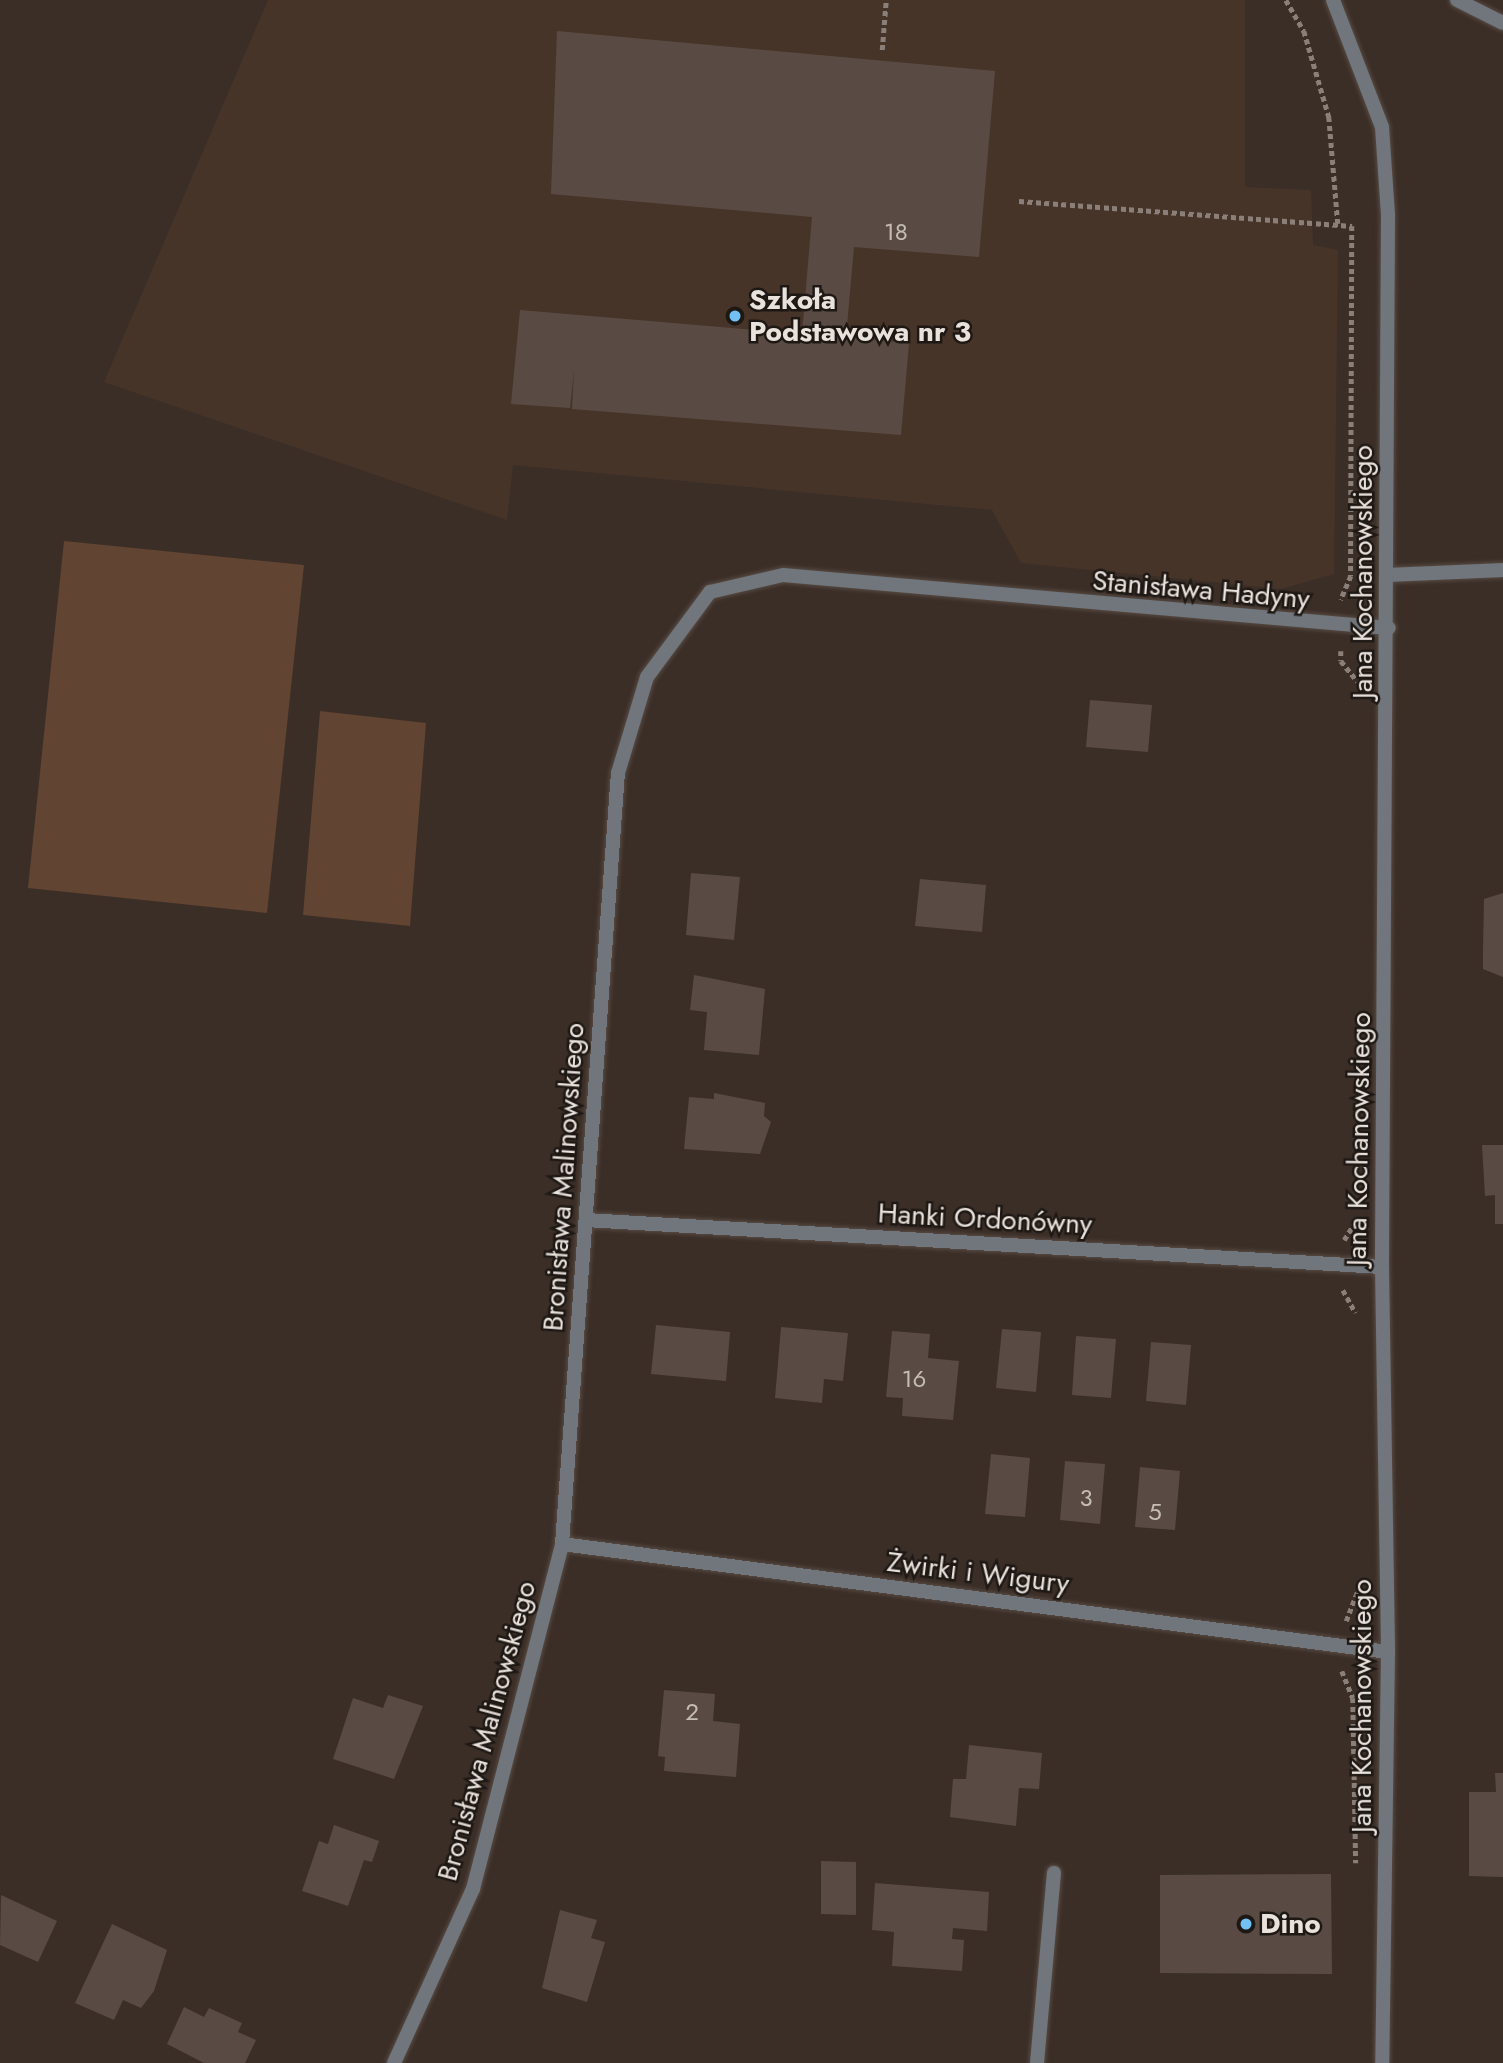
<!DOCTYPE html>
<html>
<head>
<meta charset="utf-8">
<style>
  body { margin:0 }
  #map { position:relative; width:1503px; height:2063px; overflow:hidden; background:#3b2e27; font-family:Jost,sans-serif }
  div>[style] { position:absolute }
  .built>* { inset:0; background:#473429 }
  .green>* { inset:0; background:#614431 }
  .building>* { inset:0; background:#594b43 }
  .path>* { height:4.5px; margin-top:-2.25px; transform-origin:0; background:repeating-linear-gradient(90deg,#8a7f79 0 5px,transparent 0 8.5px) }
  .roads { filter:drop-shadow(0 0 2px #574b44) drop-shadow(0 0 2px #574b44) }
  .minor>* { height:14px; margin:-7px; padding:0 7px; transform-origin:7px; border-radius:7px; background:#70767b }
  .tertiary>* { height:14px; margin:-7px; padding:0 7px; transform-origin:7px; border-radius:7px; background:#70767b }
  .dots>* { width:19px; height:19px; translate:-50% -50%; box-sizing:border-box; border:4px solid #1e1814; border-radius:50% }
  span { translate:-50% -50%; white-space:nowrap; text-align:center; line-height:1.15; -webkit-text-stroke:5px #1e1814; paint-order:stroke }
  .number-label { font-size:24px; color:#c5bcb6 }
  .number-label span { -webkit-text-stroke-width:0 }
  .poi-label { font-size:28px; color:#e9e1dc; font-weight:700 }
  .left { translate:0 -50%; text-align:left }
  .street-label { font-size:28px; color:#e9e1dc }
</style>
</head>
<body>
<div id="map">
  <div class="built">
    <div style="clip-path:polygon(268px 0,1245px 0,1245px 187px,1311px 190px,1313px 245px,1338px 250px,1334px 574px,1281px 589px,1021px 563px,992px 510px,513px 465px,507px 520px,104px 382px)"></div>
  </div>
  <div class="green">
    <div style="clip-path:polygon(64px 541px,304px 565px,267px 913px,28px 888px)"></div>
    <div style="clip-path:polygon(320px 711px,426px 723px,410px 926px,303px 915px)"></div>
  </div>
  <div class="building">
    <div style="clip-path:polygon(557px 31px,995px 71px,979px 257px,854px 247px,846px 337px,909px 343px,901px 435px,572px 409px,574px 370px,570px 408px,511px 404px,520px 310px,802px 334px,812px 217px,551px 194px)"></div>
    <div style="clip-path:polygon(1090px 700px,1152px 705px,1148px 752px,1086px 747px)"></div>
    <div style="clip-path:polygon(691px 873px,740px 877px,734px 940px,686px 935px)"></div>
    <div style="clip-path:polygon(920px 879px,986px 885px,982px 932px,915px 926px)"></div>
    <div style="clip-path:polygon(1503px 893px,1503px 977px,1483px 969px,1483px 949px,1484px 899px)"></div>
    <div style="clip-path:polygon(694px 975px,765px 989px,759px 1055px,704px 1050px,707px 1012px,690px 1010px)"></div>
    <div style="clip-path:polygon(714px 1093px,765px 1103px,764px 1116px,771px 1122px,760px 1154px,684px 1149px,689px 1097px,714px 1099px)"></div>
    <div style="clip-path:polygon(1482px 1145px,1503px 1145px,1503px 1224px,1495px 1224px,1495px 1195px,1485px 1196px)"></div>
    <div style="clip-path:polygon(656px 1325px,730px 1332px,726px 1381px,651px 1374px)"></div>
    <div style="clip-path:polygon(781px 1327px,848px 1333px,843px 1381px,824px 1379px,822px 1403px,775px 1398px)"></div>
    <div style="clip-path:polygon(1002px 1329px,1041px 1332px,1036px 1392px,996px 1388px)"></div>
    <div style="clip-path:polygon(892px 1331px,930px 1334px,928px 1358px,959px 1361px,953px 1420px,902px 1416px,903px 1398px,886px 1397px)"></div>
    <div style="clip-path:polygon(1076px 1336px,1116px 1339px,1111px 1398px,1072px 1395px)"></div>
    <div style="clip-path:polygon(1151px 1342px,1191px 1345px,1186px 1405px,1146px 1401px)"></div>
    <div style="clip-path:polygon(991px 1454px,1030px 1458px,1025px 1517px,985px 1514px)"></div>
    <div style="clip-path:polygon(1065px 1461px,1105px 1464px,1100px 1524px,1060px 1520px)"></div>
    <div style="clip-path:polygon(1140px 1467px,1180px 1471px,1175px 1530px,1135px 1527px)"></div>
    <div style="clip-path:polygon(664px 1690px,715px 1694px,713px 1721px,740px 1724px,736px 1777px,664px 1771px,665px 1757px,658px 1756px)"></div>
    <div style="clip-path:polygon(388px 1695px,423px 1706px,394px 1779px,333px 1759px,353px 1698px,383px 1708px)"></div>
    <div style="clip-path:polygon(969px 1745px,1042px 1753px,1039px 1789px,1019px 1788px,1016px 1826px,950px 1817px,953px 1779px,966px 1779px)"></div>
    <div style="clip-path:polygon(1495px 1773px,1503px 1773px,1503px 1877px,1469px 1876px,1469px 1792px,1496px 1792px)"></div>
    <div style="clip-path:polygon(334px 1825px,379px 1841px,372px 1862px,364px 1860px,348px 1906px,302px 1891px,319px 1841px,328px 1844px)"></div>
    <div style="clip-path:polygon(821px 1861px,856px 1862px,856px 1915px,821px 1914px)"></div>
    <div style="clip-path:polygon(1331px 1874px,1332px 1974px,1160px 1973px,1160px 1875px)"></div>
    <div style="clip-path:polygon(875px 1883px,989px 1892px,987px 1931px,953px 1928px,952px 1939px,964px 1940px,962px 1971px,892px 1966px,894px 1932px,872px 1930px)"></div>
    <div style="clip-path:polygon(1px 1895px,57px 1921px,38px 1962px,0 1945px)"></div>
    <div style="clip-path:polygon(560px 1910px,597px 1920px,591px 1938px,605px 1942px,587px 2002px,542px 1988px)"></div>
    <div style="clip-path:polygon(112px 1924px,167px 1950px,154px 1991px,141px 2008px,123px 2000px,114px 2020px,75px 2003px)"></div>
    <div style="clip-path:polygon(184px 2007px,204px 2017px,209px 2008px,242px 2023px,238px 2032px,256px 2040px,245px 2063px,204px 2063px,167px 2044px)"></div>
  </div>
  <div class="path">
    <div style="left:1286px;top:0;width:36px;rotate:60deg"></div>
    <div style="left:1304px;top:31px;width:90px;rotate:73.8deg"></div>
    <div style="left:1329px;top:117px;width:107px;rotate:85.2deg"></div>
    <div style="left:882px;top:50px;width:50px;rotate:-85.4deg"></div>
    <div style="left:1019px;top:201px;width:334px;rotate:4.3deg"></div>
    <div style="left:1352px;top:226px;width:350px;rotate:90.2deg"></div>
    <div style="left:1351px;top:576px;width:26px;rotate:113deg"></div>
    <div style="left:1341px;top:651px;width:10px;rotate:90deg"></div>
    <div style="left:1341px;top:661px;width:26px;rotate:51deg"></div>
    <div style="left:1344px;top:1240px;width:19px;rotate:-58deg"></div>
    <div style="left:1343px;top:1290px;width:26px;rotate:61deg"></div>
    <div style="left:1346px;top:1621px;width:33px;rotate:-69deg"></div>
    <div style="left:1342px;top:1671px;width:29px;rotate:68deg"></div>
    <div style="left:1353px;top:1698px;width:165px;rotate:89deg"></div>
  </div>
  <div class="roads">
    <div class="minor">
      <div style="left:1457px;top:0;width:51px;rotate:26.6deg"></div>
      <div style="left:1388px;top:575px;width:115px;rotate:-2.5deg"></div>
      <div style="left:586px;top:1220px;width:797px;rotate:3.38deg"></div>
      <div style="left:562px;top:1544px;width:833px;rotate:7.45deg"></div>
      <div style="left:394px;top:2063px;width:191px;rotate:-65.6deg"></div>
      <div style="left:473px;top:1889px;width:356px;rotate:-75.5deg"></div>
      <div style="left:562px;top:1544px;width:773px;rotate:-85.85deg"></div>
      <div style="left:618px;top:773px;width:100px;rotate:-73.2deg"></div>
      <div style="left:647px;top:677px;width:106px;rotate:-53.5deg"></div>
      <div style="left:710px;top:592px;width:75px;rotate:-13.1deg"></div>
      <div style="left:783px;top:575px;width:608px;rotate:5deg"></div>
      <div style="left:1037px;top:2063px;width:191px;rotate:-84.9deg"></div>
    </div>
    <div class="tertiary">
      <div style="left:1333px;top:0;width:136px;rotate:68.9deg"></div>
      <div style="left:1382px;top:127px;width:88px;rotate:86.1deg"></div>
      <div style="left:1388px;top:215px;width:1052px;rotate:90.33deg"></div>
      <div style="left:1382px;top:1267px;width:385px;rotate:89.1deg"></div>
      <div style="left:1388px;top:1652px;width:411px;rotate:90.8deg"></div>
    </div>
  </div>
  <div class="dots">
    <div style="left:735px;top:316px;background:#71c1f4"></div>
    <div style="left:1246px;top:1924px;background:#71c1f4"></div>
  </div>
  <div class="number-label">
    <span style="left:896px;top:232px">18</span>
    <span style="left:914px;top:1379px">16</span>
    <span style="left:1086px;top:1498px">3</span>
    <span style="left:1155px;top:1512px">5</span>
    <span style="left:692px;top:1712px">2</span>
  </div>
  <div class="poi-label">
    <span class="left" style="left:749px;top:316px">Szkoła<br>Podstawowa nr 3</span>
    <span class="left" style="left:1260px;top:1924px">Dino</span>
  </div>
  <div class="street-label">
    <span style="left:1363px;top:572px;rotate:-90deg">Jana Kochanowskiego</span>
    <span style="left:1201px;top:590px;rotate:5deg">Stanisława Hadyny</span>
    <span style="left:1359px;top:1139px;rotate:-89deg">Jana Kochanowskiego</span>
    <span style="left:564px;top:1177px;rotate:-86deg">Bronisława Malinowskiego</span>
    <span style="left:985px;top:1219px;rotate:3deg">Hanki Ordonówny</span>
    <span style="left:978px;top:1573px;rotate:7deg">Żwirki i Wigury</span>
    <span style="left:1362px;top:1706px;rotate:-90deg">Jana Kochanowskiego</span>
    <span style="left:487px;top:1731px;rotate:-75deg">Bronisława Malinowskiego</span>
  </div>
</div>
</body>
</html>
